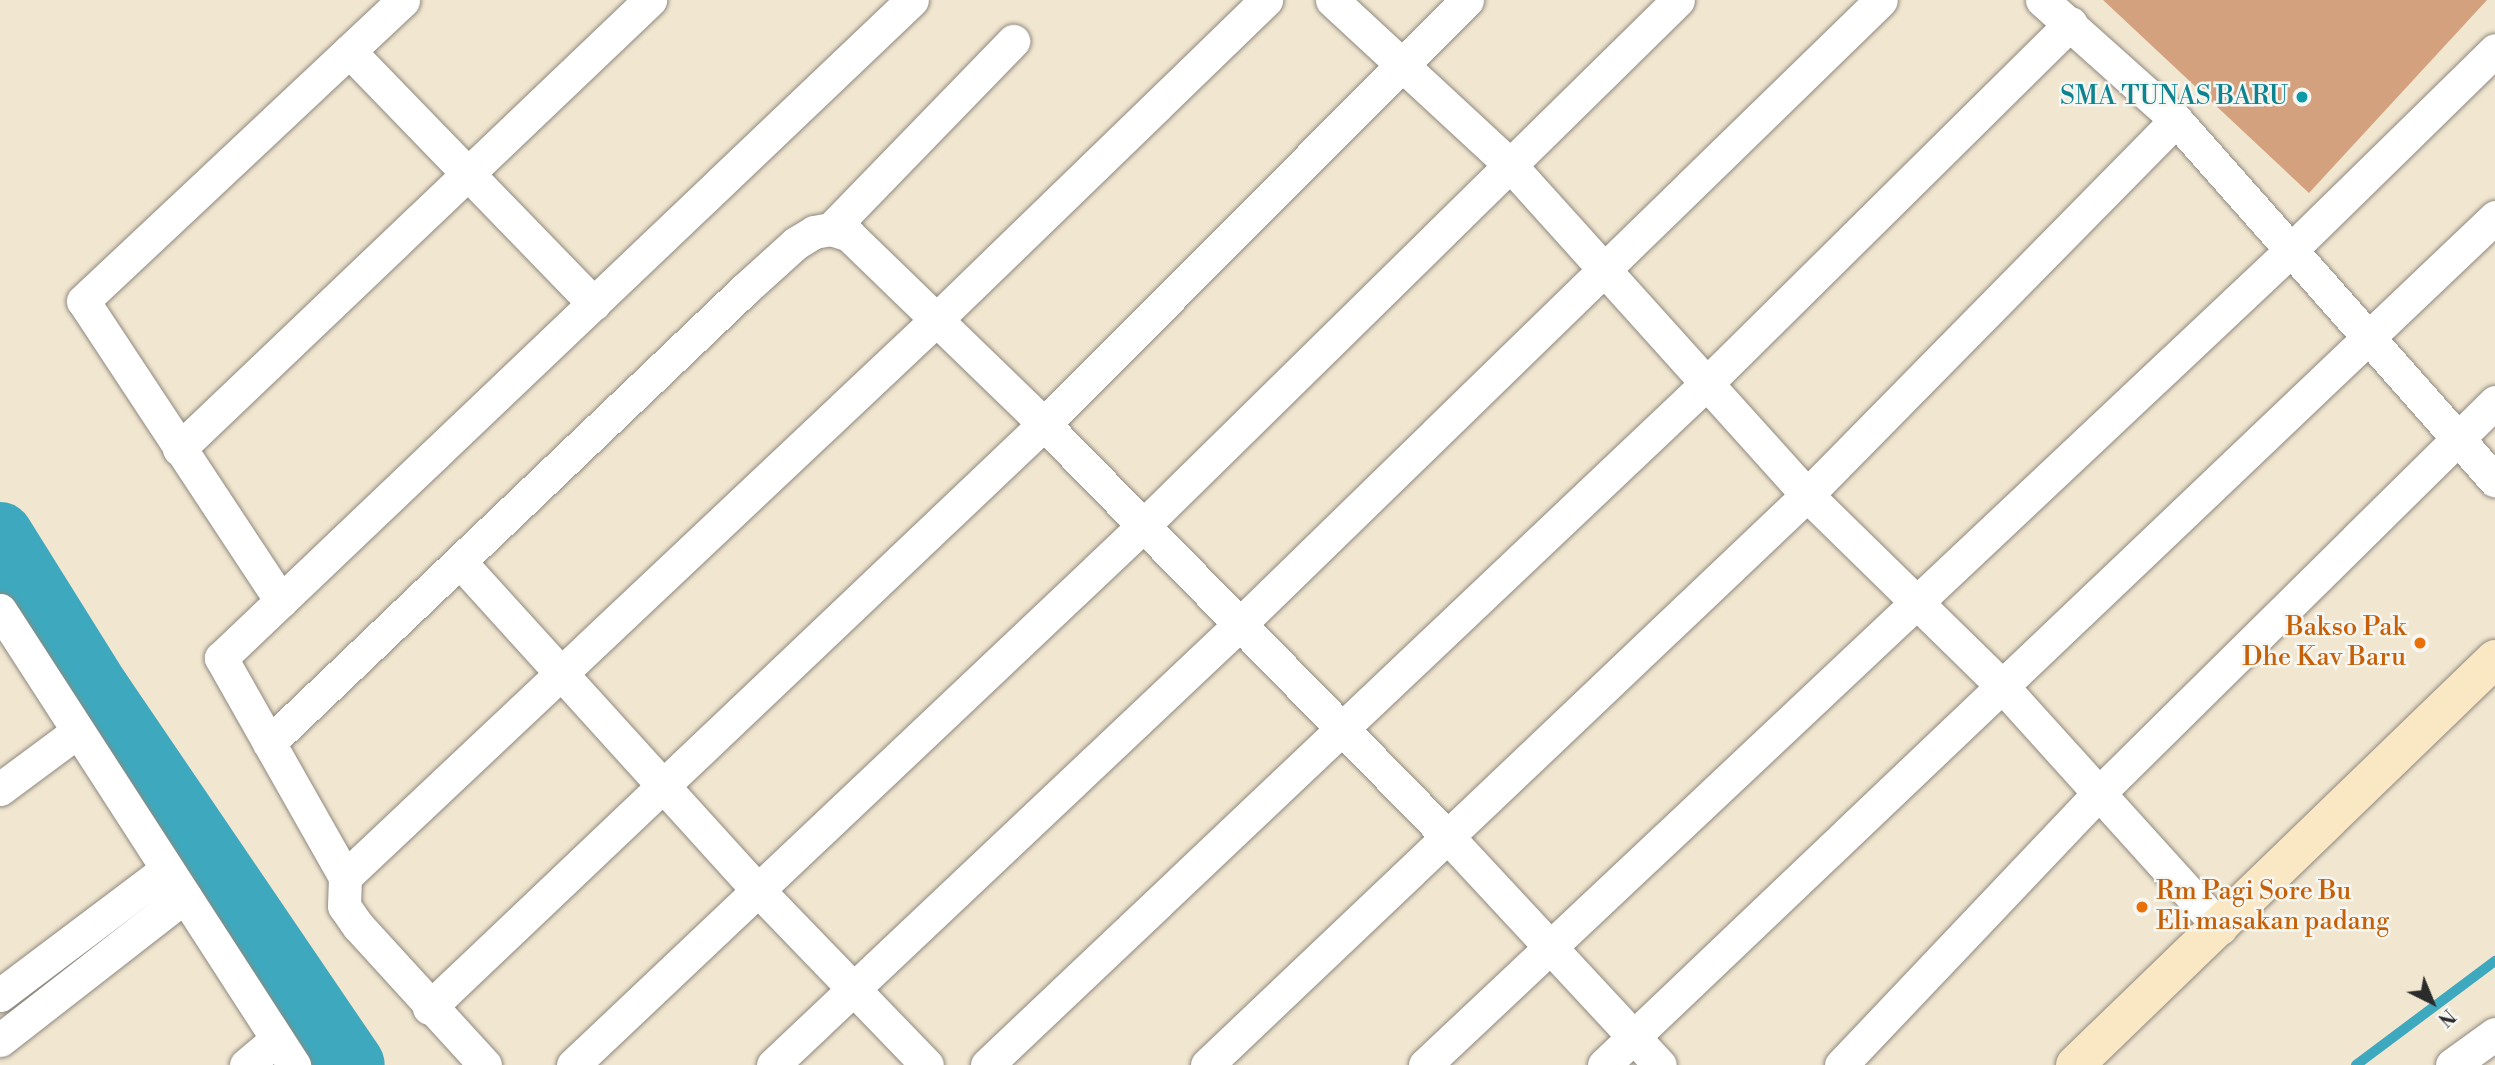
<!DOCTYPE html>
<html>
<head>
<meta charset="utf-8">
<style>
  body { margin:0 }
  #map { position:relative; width:2495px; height:1065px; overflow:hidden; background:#f1e6d0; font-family:"Libre Bodoni",serif }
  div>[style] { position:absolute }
  .stream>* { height:10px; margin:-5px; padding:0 5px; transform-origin:5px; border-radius:5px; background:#3ea9be }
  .river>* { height:66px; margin:-33px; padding:0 33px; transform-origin:33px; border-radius:33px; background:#3ea9be }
  .building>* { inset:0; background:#d4a17f }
  .roads { filter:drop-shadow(0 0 2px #8e887e) drop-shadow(0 0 2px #8e887e) }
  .street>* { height:33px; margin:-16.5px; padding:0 16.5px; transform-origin:16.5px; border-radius:16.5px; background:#fff }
  .secondary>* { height:38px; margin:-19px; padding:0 19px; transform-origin:19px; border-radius:19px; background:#fae7c3 }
  .dots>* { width:19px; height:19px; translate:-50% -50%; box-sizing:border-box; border:4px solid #f6f6f2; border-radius:50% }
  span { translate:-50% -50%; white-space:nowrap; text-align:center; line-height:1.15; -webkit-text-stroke:5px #f6f6f2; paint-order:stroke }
  .culture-label { font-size:26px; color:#0d838f }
  .right { translate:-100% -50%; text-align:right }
  .food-label { font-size:26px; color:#c56008 }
  .left { translate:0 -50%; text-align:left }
  .north { position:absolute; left:2397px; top:967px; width:70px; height:70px; -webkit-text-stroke:5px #f6f6f2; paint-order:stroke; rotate:137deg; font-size:19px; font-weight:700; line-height:28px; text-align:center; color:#2b2b2b }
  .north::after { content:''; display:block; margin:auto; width:24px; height:32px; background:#2b2b2b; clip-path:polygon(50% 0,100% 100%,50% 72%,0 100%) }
</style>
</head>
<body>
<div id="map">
  <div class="stream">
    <div style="left:2356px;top:1065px;width:174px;rotate:-36.8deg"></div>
  </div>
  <div class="river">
    <div style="left:0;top:535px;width:183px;rotate:58deg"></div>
    <div style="left:97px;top:690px;width:453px;rotate:55.8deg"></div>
  </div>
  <div class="building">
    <div style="clip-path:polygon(2103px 0,2487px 0,2309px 193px)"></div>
  </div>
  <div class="roads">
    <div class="street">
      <div style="left:1332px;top:0;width:244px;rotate:42.8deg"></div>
      <div style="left:1511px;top:166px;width:443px;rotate:48deg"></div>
      <div style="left:1807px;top:495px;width:273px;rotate:44.4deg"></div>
      <div style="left:2002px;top:686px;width:326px;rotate:47.9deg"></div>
      <div style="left:2042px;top:0;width:180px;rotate:41.8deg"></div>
      <div style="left:2176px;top:120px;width:481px;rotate:48.5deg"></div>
      <div style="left:349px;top:51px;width:352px;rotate:45.9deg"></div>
      <div style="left:831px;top:229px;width:262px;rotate:-45.9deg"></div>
      <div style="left:179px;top:449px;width:651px;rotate:-43.63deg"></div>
      <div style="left:461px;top:563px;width:442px;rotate:47.8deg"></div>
      <div style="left:758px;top:890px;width:243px;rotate:46deg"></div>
      <div style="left:281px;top:601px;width:359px;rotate:-123.4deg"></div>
      <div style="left:83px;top:301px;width:439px;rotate:-43.2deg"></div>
      <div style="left:0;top:610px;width:542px;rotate:57.13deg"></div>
      <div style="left:269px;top:743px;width:656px;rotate:-43.64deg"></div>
      <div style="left:744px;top:290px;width:70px;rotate:-42.1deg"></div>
      <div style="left:796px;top:243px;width:21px;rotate:-31deg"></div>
      <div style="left:814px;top:232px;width:17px;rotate:-10deg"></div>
      <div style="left:831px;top:229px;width:19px;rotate:18deg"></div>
      <div style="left:849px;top:235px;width:272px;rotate:44.1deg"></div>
      <div style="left:1044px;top:424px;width:578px;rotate:45.63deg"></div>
      <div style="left:1448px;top:837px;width:311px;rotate:47.1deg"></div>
      <div style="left:0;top:789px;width:97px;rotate:-36.6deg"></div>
      <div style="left:345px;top:877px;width:252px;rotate:-119.5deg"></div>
      <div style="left:221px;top:658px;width:954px;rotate:-43.6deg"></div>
      <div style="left:0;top:995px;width:209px;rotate:-37deg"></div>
      <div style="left:429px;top:1008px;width:848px;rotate:-43.52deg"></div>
      <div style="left:1044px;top:424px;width:599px;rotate:-45.07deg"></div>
      <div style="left:0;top:1040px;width:234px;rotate:-37.9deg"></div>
      <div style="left:246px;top:1065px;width:40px;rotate:-40deg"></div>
      <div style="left:485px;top:1065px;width:188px;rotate:-132.4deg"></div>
      <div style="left:358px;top:926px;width:24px;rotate:-125deg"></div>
      <div style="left:344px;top:906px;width:29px;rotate:-88deg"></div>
      <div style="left:345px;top:877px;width:815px;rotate:-43.31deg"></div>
      <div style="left:938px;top:318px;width:457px;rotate:-44.1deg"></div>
      <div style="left:573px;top:1065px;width:784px;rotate:-43.4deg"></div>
      <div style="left:1143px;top:526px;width:750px;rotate:-44.51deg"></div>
      <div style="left:773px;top:1065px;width:639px;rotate:-43.35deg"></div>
      <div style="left:1238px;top:626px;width:897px;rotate:-44.23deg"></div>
      <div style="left:987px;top:1065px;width:990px;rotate:-43.45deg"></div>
      <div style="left:1706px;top:384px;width:513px;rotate:-44.68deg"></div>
      <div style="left:1207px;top:1065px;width:828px;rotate:-43.53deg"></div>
      <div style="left:1807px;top:495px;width:526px;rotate:-45.46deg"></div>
      <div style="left:1425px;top:1065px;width:1191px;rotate:-43.26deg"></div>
      <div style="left:2292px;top:249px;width:284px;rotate:-44.4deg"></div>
      <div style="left:1604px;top:1065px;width:1230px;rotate:-43.58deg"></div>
      <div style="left:1841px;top:1065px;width:373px;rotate:-46.5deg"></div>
      <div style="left:2098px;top:794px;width:558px;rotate:-44.64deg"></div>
      <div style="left:2452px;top:1065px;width:53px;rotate:-35.8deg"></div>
    </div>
    <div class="secondary">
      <div style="left:2075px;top:1065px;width:584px;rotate:-44.03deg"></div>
    </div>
  </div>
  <div class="dots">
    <div style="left:2302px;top:97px;background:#0f9aa8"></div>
    <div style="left:2420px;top:643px;background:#e8710a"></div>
    <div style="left:2142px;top:907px;background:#e8710a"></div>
  </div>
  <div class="culture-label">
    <span class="right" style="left:2288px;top:97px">SMA TUNAS BARU</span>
  </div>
  <div class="food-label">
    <span class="right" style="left:2406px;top:643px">Bakso Pak<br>Dhe Kav Baru</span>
    <span class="left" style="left:2156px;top:907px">Rm Pagi Sore Bu<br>Eli masakan padang</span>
  </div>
  <div class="north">N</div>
</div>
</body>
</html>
